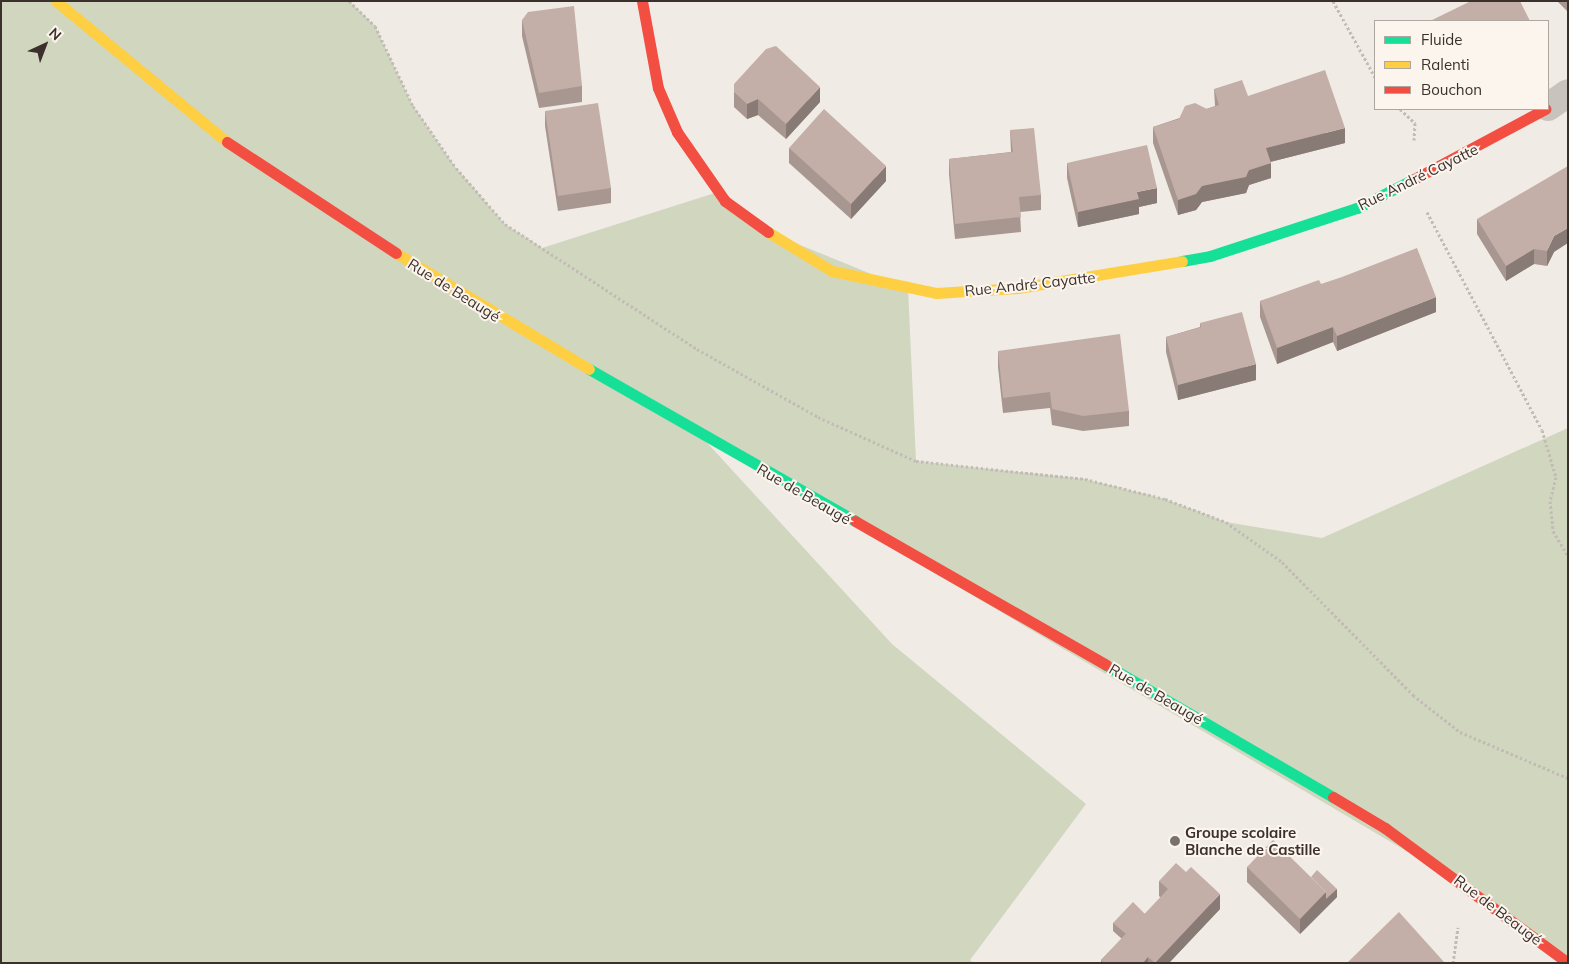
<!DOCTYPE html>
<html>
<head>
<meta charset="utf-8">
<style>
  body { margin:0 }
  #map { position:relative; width:1569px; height:964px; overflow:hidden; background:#f0ebe5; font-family:Mulish,sans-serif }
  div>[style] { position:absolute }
  .green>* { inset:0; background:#d1d6bf }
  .path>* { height:3px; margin-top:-1.5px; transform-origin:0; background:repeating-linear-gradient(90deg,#c2bbb6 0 2.5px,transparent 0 5px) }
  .street>* { height:28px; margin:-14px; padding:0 14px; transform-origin:14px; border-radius:14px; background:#c9c3be }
  .fast>* { height:11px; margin:-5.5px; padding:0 5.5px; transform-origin:5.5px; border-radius:5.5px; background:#16e098 }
  .slow>* { height:11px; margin:-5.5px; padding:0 5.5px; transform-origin:5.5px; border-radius:5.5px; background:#ffcf43 }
  .jam>* { height:11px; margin:-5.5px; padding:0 5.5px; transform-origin:5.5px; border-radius:5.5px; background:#f24e42 }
  .wall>* { inset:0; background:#a89690 }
  .shaded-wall>* { inset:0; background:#887a75 }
  .building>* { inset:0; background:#c3afa7 }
  .dots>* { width:14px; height:14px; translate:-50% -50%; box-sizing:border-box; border:2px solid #fbf5ee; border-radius:50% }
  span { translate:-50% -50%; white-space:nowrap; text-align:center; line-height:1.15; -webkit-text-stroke:4px #fbf5ee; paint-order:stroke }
  .street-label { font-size:15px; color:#3b302b }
  .poi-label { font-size:15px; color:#3b302b; font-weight:700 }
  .left { translate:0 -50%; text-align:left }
  .frame { position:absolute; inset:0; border:2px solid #3b302b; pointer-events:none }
  .legend { position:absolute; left:1374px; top:20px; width:175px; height:90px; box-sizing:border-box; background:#fbf5ee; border:1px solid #aea6a0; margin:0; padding:6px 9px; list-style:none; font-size:15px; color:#3b302b }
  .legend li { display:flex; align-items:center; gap:10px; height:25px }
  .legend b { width:25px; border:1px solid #aea6a0 }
  .north { position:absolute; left:20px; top:20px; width:50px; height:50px; -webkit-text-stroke:4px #fbf5ee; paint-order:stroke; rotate:43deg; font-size:14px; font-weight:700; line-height:20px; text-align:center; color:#3b302b }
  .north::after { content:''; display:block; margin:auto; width:18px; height:22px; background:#3b302b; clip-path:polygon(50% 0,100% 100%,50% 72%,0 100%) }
</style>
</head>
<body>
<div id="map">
  <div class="green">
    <div style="clip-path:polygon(1px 1px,349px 1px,375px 26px,413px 106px,456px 168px,505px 224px,542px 248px,718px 192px,756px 227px,908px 289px,916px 461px,1085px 479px,1165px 499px,1226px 522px,1322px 538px,1568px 428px,1568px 963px,1474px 891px,699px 434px,892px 644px,1086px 804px,970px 960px,973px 963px,1px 963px)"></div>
  </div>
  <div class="path">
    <div style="left:349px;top:1px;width:36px;rotate:44deg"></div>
    <div style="left:375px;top:26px;width:89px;rotate:64.6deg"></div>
    <div style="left:413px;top:106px;width:75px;rotate:55.3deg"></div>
    <div style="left:456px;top:168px;width:74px;rotate:48.8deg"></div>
    <div style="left:505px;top:224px;width:229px;rotate:33.1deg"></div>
    <div style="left:697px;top:349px;width:139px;rotate:29.3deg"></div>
    <div style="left:818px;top:417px;width:107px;rotate:24.2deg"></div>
    <div style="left:916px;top:461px;width:170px;rotate:6.1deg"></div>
    <div style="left:1085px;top:479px;width:82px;rotate:14deg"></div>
    <div style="left:1165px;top:499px;width:65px;rotate:20.7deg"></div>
    <div style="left:1226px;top:522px;width:69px;rotate:35.5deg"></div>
    <div style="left:1282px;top:562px;width:187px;rotate:45.4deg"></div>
    <div style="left:1413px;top:695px;width:60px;rotate:38.2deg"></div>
    <div style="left:1460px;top:732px;width:117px;rotate:23.1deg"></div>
    <div style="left:1333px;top:1px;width:87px;rotate:61.1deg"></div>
    <div style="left:1400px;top:109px;width:21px;rotate:43deg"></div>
    <div style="left:1415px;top:123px;width:17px;rotate:93deg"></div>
    <div style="left:1427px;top:212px;width:246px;rotate:62.2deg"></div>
    <div style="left:1542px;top:430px;width:49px;rotate:73.4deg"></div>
    <div style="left:1556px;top:477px;width:25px;rotate:104deg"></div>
    <div style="left:1550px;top:501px;width:30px;rotate:84deg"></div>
    <div style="left:1553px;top:531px;width:29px;rotate:59deg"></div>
    <div style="left:1453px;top:963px;width:36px;rotate:-82deg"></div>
  </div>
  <div class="street">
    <div style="left:1548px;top:107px;width:24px;rotate:-35deg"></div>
  </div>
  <div class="fast">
    <div style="left:1182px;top:261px;width:28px;rotate:-10deg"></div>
    <div style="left:1210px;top:256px;width:155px;rotate:-18.1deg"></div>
    <div style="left:1357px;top:208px;width:64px;rotate:-27deg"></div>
    <div style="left:589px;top:369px;width:306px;rotate:29.7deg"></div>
    <div style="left:1106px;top:665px;width:263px;rotate:30.2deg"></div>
  </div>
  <div class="slow">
    <div style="left:56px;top:1px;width:222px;rotate:39.5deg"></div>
    <div style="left:768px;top:232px;width:75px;rotate:31.4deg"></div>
    <div style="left:832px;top:271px;width:106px;rotate:11.9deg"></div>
    <div style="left:936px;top:293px;width:82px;rotate:-3.5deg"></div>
    <div style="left:1018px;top:288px;width:166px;rotate:-9.3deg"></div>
    <div style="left:396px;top:253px;width:225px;rotate:31deg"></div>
  </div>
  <div class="jam">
    <div style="left:642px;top:1px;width:88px;rotate:79.6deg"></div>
    <div style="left:658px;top:88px;width:48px;rotate:66.6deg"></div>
    <div style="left:677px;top:132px;width:84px;rotate:55.2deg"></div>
    <div style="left:725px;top:201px;width:53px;rotate:35.8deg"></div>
    <div style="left:227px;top:142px;width:202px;rotate:33.3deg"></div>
    <div style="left:1414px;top:179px;width:149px;rotate:-28.1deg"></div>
    <div style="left:855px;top:521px;width:289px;rotate:29.8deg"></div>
    <div style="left:1333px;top:797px;width:61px;rotate:30.8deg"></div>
    <div style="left:1385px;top:828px;width:227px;rotate:36.4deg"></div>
  </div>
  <div class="wall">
    <div style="clip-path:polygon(1557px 1px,1568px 1px,1568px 12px)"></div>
    <div style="clip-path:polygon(522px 20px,582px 86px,582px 102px,539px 108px,522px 36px)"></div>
    <div style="clip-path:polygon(734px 84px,820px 102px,786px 139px,758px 115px,747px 119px,734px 107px)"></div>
    <div style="clip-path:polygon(1214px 89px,1248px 96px,1345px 143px,1270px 162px,1271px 178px,1249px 185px,1246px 193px,1202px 202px,1196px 210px,1178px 215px,1153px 143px,1153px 127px,1215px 106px)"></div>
    <div style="clip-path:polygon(545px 111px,611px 188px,611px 203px,558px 211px,545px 126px)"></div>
    <div style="clip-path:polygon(1010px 130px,1041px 195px,1041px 210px,1020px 212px,1021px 232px,955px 239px,949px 174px,949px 159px,1011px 152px)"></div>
    <div style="clip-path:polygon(789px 148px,886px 181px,851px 219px,789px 163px)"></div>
    <div style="clip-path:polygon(1067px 163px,1157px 203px,1139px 207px,1139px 214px,1078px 227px,1067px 178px)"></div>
    <div style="clip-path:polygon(1477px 219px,1554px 252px,1547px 266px,1534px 264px,1506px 281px,1477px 234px)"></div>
    <div style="clip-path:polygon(1321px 284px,1436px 312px,1337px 351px,1333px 342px,1277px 364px,1260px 317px,1260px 301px)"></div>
    <div style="clip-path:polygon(1200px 323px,1256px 380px,1178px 400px,1166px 352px,1166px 337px,1200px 327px)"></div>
    <div style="clip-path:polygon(998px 351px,1129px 411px,1129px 426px,1083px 431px,1052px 425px,1050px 408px,1003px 413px,998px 367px)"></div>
    <div style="clip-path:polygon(1247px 867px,1337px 897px,1300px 934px,1247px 882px)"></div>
    <div style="clip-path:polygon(1159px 881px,1220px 909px,1169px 963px,1101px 963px,1101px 960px,1122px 939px,1113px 931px,1113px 923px,1145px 914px,1161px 898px,1159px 896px)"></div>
  </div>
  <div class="shaded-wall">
    <div style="clip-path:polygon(820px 87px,820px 102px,786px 139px,786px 124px)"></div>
    <div style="clip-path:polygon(758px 99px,758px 115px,747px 119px,747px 104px)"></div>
    <div style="clip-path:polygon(1345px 128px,1345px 143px,1266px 163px,1266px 148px)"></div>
    <div style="clip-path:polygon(1271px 163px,1271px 178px,1249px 185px,1246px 193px,1202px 202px,1196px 210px,1178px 215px,1178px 200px,1202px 186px)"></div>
    <div style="clip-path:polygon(886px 166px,886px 181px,851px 219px,851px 204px)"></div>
    <div style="clip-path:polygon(1157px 188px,1157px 203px,1139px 207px,1139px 214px,1078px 227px,1078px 212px,1137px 192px)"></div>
    <div style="clip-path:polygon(1568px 228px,1568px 243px,1554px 252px,1547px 266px,1547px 251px,1554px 236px)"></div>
    <div style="clip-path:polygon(1534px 249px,1534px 264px,1506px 281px,1506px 266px)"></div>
    <div style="clip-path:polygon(1436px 297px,1436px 312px,1337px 351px,1337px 336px)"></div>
    <div style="clip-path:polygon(1333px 327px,1333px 342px,1277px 364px,1277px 348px)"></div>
    <div style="clip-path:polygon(1256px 364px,1256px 380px,1178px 400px,1178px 385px)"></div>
    <div style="clip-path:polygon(1337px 889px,1337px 897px,1300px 934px,1300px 919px,1326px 892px)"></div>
    <div style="clip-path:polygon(1220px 894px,1220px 909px,1169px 963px,1155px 963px)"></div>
    <div style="clip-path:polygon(1148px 957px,1148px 963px,1143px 963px)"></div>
  </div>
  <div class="building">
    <div style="clip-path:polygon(1471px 1px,1520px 1px,1530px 21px,1430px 21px)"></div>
    <div style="clip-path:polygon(574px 6px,582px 86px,539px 93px,522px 20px,528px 12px)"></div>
    <div style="clip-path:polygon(776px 46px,820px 87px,786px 124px,758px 99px,747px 104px,734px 92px,734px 84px,766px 49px)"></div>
    <div style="clip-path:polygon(1325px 70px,1345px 128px,1266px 148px,1271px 163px,1249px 170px,1246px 177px,1202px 186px,1196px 194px,1178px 200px,1153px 127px,1179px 119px,1185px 106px,1195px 103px,1207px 109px,1219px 105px,1214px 89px,1242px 80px,1248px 96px)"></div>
    <div style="clip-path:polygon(598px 103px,611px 188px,558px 196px,545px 111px)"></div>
    <div style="clip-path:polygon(824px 109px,886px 166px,851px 204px,789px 148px)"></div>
    <div style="clip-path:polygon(1034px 128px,1041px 195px,1019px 197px,1021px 217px,955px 224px,949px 159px,1013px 152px,1010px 130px)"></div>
    <div style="clip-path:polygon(1147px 145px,1157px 188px,1137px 192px,1139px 199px,1078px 212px,1067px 163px)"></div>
    <div style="clip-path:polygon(1568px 166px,1568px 228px,1554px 236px,1547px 251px,1534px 249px,1506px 266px,1477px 219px)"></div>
    <div style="clip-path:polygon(1417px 248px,1436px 297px,1337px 336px,1333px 327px,1277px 348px,1260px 301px,1319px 280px,1321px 284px,1342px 277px)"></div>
    <div style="clip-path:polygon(1242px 312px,1256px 364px,1178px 385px,1166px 337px,1201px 327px,1200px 323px)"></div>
    <div style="clip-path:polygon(1120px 334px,1129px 411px,1083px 416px,1052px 409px,1050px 392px,1003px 398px,998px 351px)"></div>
    <div style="clip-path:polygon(1273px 840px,1326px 892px,1300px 919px,1247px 867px)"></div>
    <div style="clip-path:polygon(1176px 863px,1186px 872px,1191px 867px,1220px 894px,1155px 963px,1148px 957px,1143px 963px,1104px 963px,1101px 960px,1168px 889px,1159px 881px)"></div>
    <div style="clip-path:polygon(1317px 870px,1337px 889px,1326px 899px,1326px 892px,1311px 877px)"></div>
    <div style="clip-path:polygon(1133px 902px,1145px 914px,1126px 934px,1113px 923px)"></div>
    <div style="clip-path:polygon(1399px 912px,1444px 962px,1443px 963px,1347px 963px)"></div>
  </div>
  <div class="dots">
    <div style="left:1175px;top:841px;background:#7a716c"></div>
  </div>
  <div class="street-label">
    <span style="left:1418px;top:177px;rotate:-26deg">Rue André Cayatte</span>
    <span style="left:1030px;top:284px;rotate:-6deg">Rue André Cayatte</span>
    <span style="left:454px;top:290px;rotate:32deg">Rue de Beaugé</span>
    <span style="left:804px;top:494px;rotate:30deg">Rue de Beaugé</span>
    <span style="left:1156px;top:694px;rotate:30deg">Rue de Beaugé</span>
    <span style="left:1498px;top:910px;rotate:37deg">Rue de Beaugé</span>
  </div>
  <div class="poi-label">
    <span class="left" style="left:1185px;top:841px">Groupe scolaire<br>Blanche de Castille</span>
  </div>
  <div class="frame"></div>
  <ul class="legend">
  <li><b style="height:6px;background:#16e098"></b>Fluide</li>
  <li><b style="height:6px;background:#ffcf43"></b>Ralenti</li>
  <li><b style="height:6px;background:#f24e42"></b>Bouchon</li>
  </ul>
  <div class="north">N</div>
</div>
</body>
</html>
